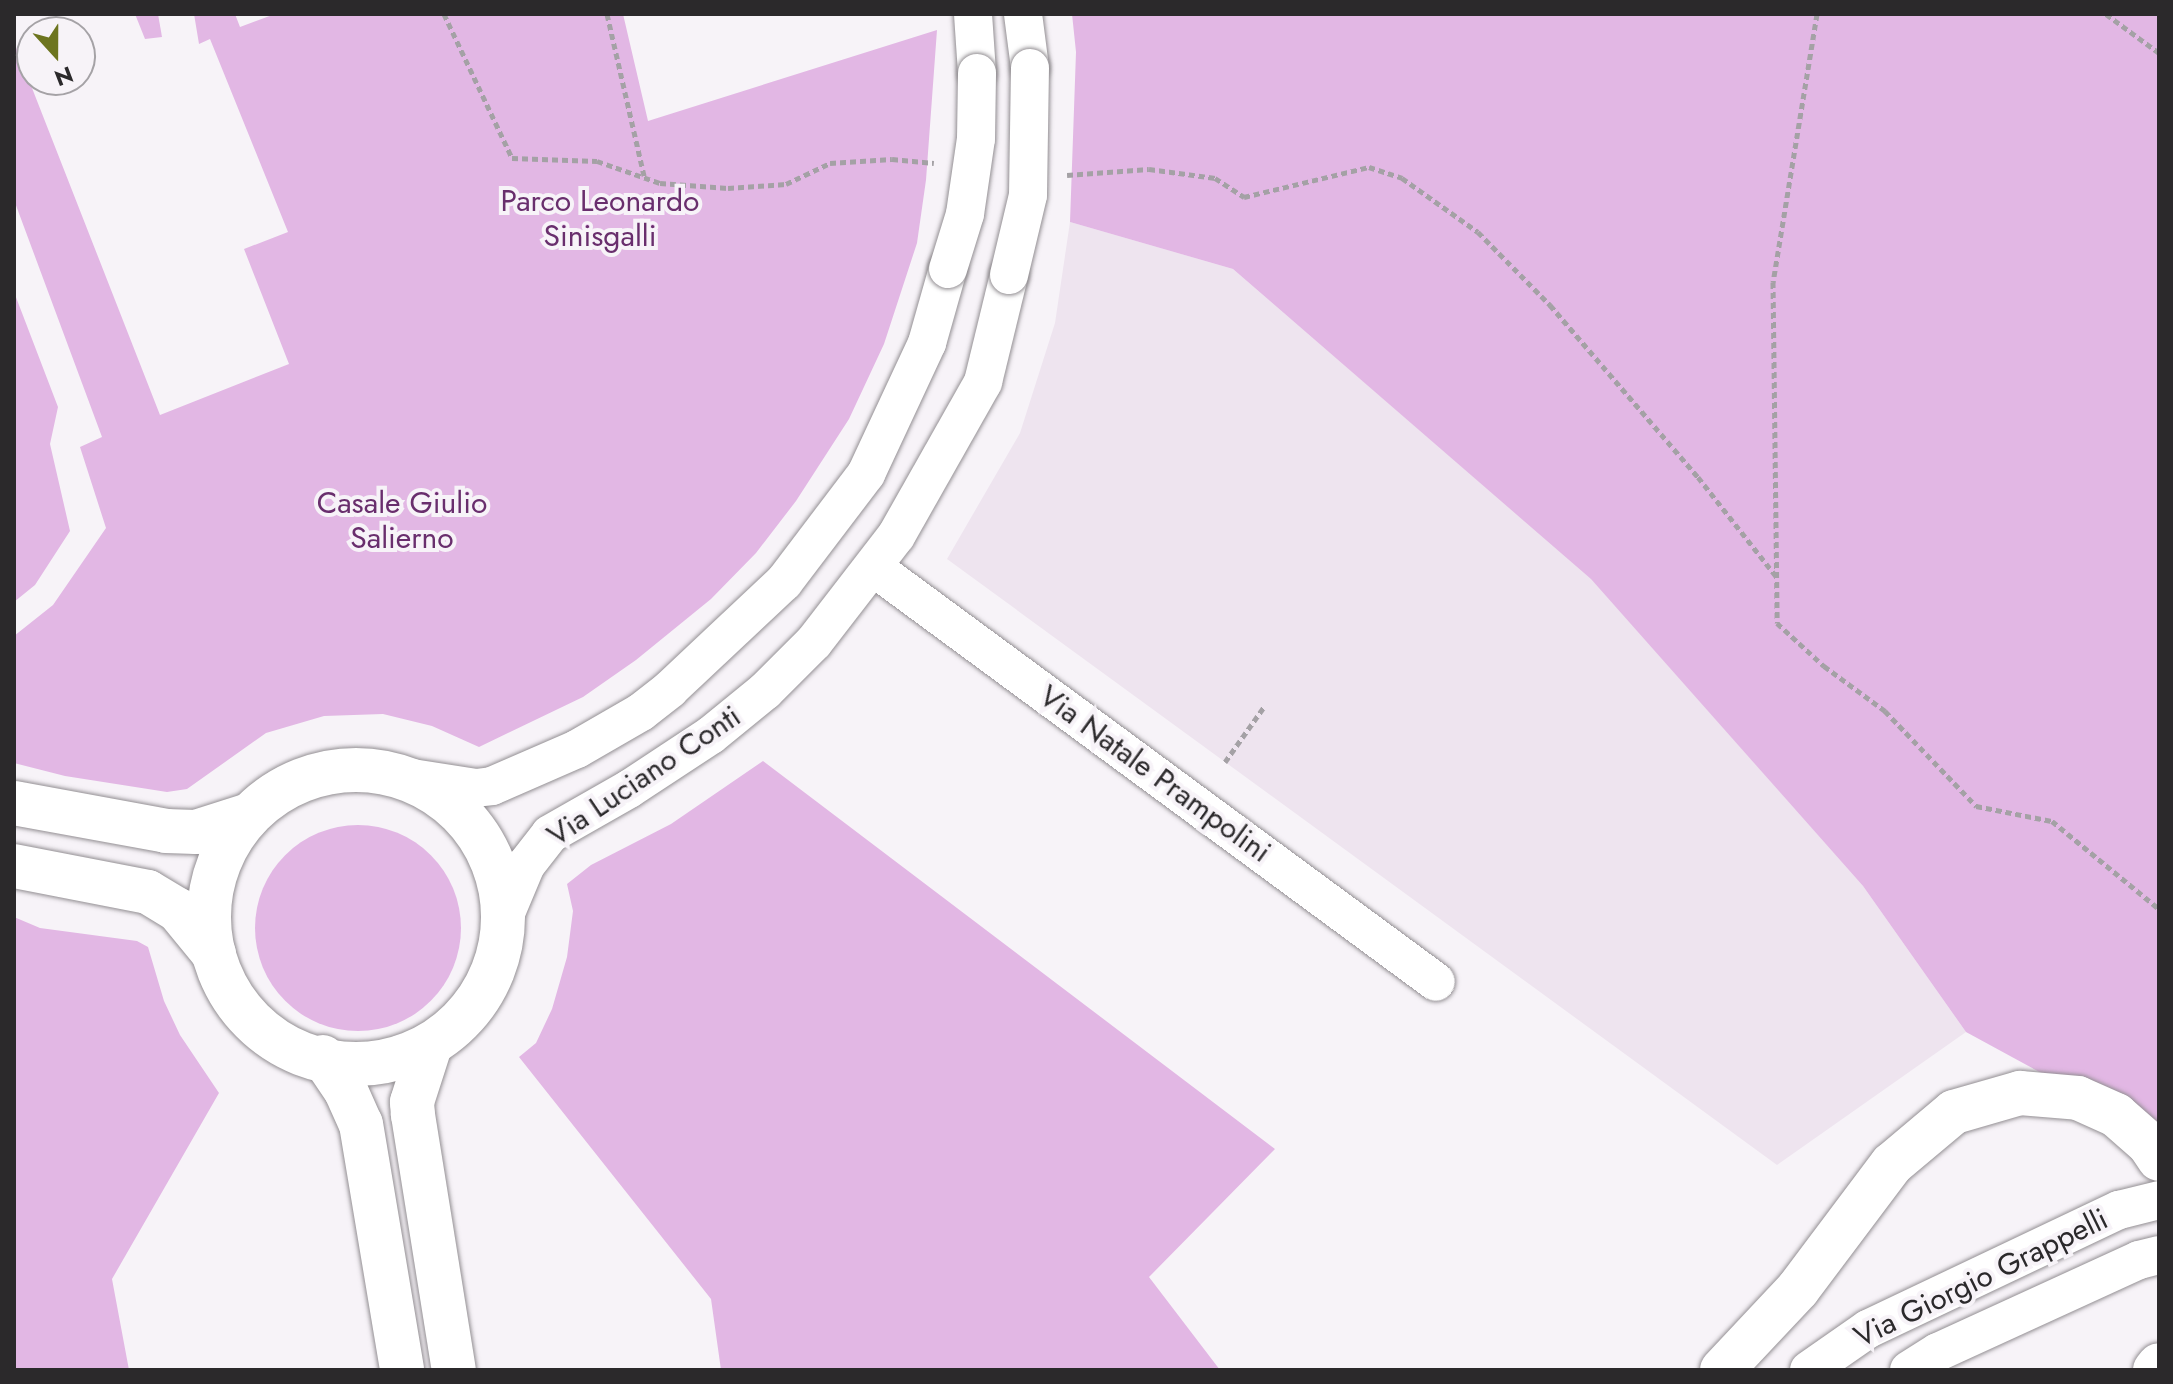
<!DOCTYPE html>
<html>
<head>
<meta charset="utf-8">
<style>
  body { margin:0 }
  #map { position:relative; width:2173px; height:1384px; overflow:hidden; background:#f7f3f8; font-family:Jost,sans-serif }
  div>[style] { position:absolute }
  .built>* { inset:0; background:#eee4ef }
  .green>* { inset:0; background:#e2b7e4 }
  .round { border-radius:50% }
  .path>* { height:5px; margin-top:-2.5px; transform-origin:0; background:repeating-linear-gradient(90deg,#a4a1a5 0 6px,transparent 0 10px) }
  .roads { filter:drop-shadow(0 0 2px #938f93) drop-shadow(0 0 2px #938f93) }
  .minor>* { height:38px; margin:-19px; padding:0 19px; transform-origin:19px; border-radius:19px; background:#fff }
  .major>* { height:44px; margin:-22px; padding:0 22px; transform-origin:22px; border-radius:22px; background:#fff }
  .major>.ring { margin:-22px; padding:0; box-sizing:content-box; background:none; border:44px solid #fff; border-radius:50% }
  .bridges { filter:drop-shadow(0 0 2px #938f93) drop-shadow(0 0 2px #938f93) }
  .minor-bridge>* { height:38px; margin:-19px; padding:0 19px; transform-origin:19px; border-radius:19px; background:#fff }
  span { translate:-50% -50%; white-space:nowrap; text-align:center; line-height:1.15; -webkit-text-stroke:8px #f7f3f8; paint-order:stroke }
  .park-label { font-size:30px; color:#692e6d }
  .street-label { font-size:30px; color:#2b292b }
  .frame { position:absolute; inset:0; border:16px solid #2b292b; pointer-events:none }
  .north { position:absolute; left:16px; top:16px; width:80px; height:80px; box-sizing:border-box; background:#f7f3f8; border:2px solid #a5a2a6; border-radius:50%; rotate:159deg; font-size:22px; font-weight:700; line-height:32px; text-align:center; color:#2b292b }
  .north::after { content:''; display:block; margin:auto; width:28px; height:36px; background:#6d751f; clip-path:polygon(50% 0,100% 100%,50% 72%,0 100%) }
</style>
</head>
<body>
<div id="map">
  <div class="built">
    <div style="clip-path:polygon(1070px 222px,1233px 269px,1591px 578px,1863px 886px,1966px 1032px,1777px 1165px,947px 559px,1020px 433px,1055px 323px)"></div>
  </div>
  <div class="green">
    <div style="clip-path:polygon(135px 14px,158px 14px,162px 37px,145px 39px)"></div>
    <div style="clip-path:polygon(194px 14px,235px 14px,240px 27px,275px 14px,623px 14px,648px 121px,937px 30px,926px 180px,917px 243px,884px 344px,849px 419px,796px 501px,756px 553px,711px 599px,636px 660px,583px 697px,479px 747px,432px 726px,383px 714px,324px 716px,266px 733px,187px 789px,167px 792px,65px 776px,14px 763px,14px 636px,53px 605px,106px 528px,80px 447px,102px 437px,14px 200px,14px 42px,160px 415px,289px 364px,244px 249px,288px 232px,210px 39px,199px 44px)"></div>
    <div style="clip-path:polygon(1072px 14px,2159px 14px,2159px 1137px,1966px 1032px,1863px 886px,1591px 579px,1233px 269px,1070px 222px,1076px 52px)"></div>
    <div style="clip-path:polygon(14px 292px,58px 407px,50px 444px,70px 531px,35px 585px,14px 602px)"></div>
    <div style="clip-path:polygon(763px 761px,1275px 1149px,1149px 1277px,1220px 1370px,721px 1370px,711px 1299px,519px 1057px,536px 1043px,552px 1009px,567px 957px,573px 911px,567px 884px,591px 865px,671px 824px)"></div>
    <div class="round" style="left:255px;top:825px;width:206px;height:206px"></div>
    <div style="clip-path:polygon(14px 917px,40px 928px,137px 941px,148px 947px,164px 1001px,180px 1035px,219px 1093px,112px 1279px,129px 1370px,14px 1370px)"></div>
  </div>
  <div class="path">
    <div style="left:444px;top:14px;width:159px;rotate:64.7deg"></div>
    <div style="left:512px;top:158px;width:85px;rotate:2deg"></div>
    <div style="left:597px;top:161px;width:67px;rotate:19.2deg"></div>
    <div style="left:660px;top:183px;width:68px;rotate:4.2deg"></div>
    <div style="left:728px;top:188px;width:58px;rotate:-3.9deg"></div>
    <div style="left:786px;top:184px;width:49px;rotate:-25.5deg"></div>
    <div style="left:830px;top:163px;width:62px;rotate:-3.7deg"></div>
    <div style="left:892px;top:159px;width:42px;rotate:5.4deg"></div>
    <div style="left:607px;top:14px;width:166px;rotate:77.1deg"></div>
    <div style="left:1817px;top:14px;width:272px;rotate:99.3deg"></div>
    <div style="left:1773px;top:282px;width:341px;rotate:89.3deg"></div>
    <div style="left:1777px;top:623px;width:64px;rotate:42.5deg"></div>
    <div style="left:1824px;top:666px;width:76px;rotate:36.4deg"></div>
    <div style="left:1885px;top:711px;width:132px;rotate:46.2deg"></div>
    <div style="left:1976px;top:806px;width:77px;rotate:11.2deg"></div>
    <div style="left:2052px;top:821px;width:139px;rotate:39.4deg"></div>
    <div style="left:2106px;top:14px;width:66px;rotate:36.3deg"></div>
    <div style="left:1067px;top:175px;width:82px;rotate:-4.2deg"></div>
    <div style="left:1149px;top:169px;width:67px;rotate:7.8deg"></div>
    <div style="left:1215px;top:178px;width:35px;rotate:33deg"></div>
    <div style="left:1244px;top:197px;width:129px;rotate:-13.5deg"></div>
    <div style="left:1369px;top:167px;width:35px;rotate:18deg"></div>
    <div style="left:1402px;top:178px;width:93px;rotate:35.4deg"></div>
    <div style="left:1478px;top:232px;width:103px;rotate:45.4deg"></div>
    <div style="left:1550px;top:305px;width:227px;rotate:49.3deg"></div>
    <div style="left:1698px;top:477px;width:126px;rotate:51.8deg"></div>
    <div style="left:1225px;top:762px;width:67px;rotate:-54.7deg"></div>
  </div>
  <div class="roads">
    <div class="minor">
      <div style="left:973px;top:14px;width:59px;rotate:86.1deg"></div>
      <div style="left:1023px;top:14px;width:54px;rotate:82.6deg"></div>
      <div style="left:873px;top:567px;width:699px;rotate:36.39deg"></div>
      <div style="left:399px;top:776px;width:78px;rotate:8.9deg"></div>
      <div style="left:476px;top:788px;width:16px;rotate:-7deg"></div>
      <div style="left:492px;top:786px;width:93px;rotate:-23.5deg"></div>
      <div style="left:577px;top:749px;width:74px;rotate:-30deg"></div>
      <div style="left:641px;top:712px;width:37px;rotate:-38deg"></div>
      <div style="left:670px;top:689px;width:156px;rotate:-43.2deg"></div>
      <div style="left:784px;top:582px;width:136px;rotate:-52.8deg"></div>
      <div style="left:866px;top:474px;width:145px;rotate:-65deg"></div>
      <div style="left:927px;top:343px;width:77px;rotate:-74.2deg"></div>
      <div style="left:503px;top:920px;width:60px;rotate:-67.3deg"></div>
      <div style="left:526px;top:865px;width:39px;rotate:-52deg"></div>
      <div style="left:550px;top:834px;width:91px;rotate:-29.7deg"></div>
      <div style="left:629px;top:789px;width:98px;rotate:-33.4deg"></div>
      <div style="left:711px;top:735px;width:70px;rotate:-39.2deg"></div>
      <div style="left:765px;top:691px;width:69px;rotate:-45deg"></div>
      <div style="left:814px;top:642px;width:134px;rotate:-52.3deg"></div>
      <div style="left:896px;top:536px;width:177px;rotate:-60.5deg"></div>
      <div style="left:983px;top:382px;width:110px;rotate:-76.3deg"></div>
      <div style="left:1809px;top:1370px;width:72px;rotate:-34.8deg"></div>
      <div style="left:1868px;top:1329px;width:278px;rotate:-25.4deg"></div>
      <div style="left:2119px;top:1210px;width:41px;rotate:-14deg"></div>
      <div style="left:1909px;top:1370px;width:34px;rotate:-32deg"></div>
      <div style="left:1938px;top:1352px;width:221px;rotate:-24.6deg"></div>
      <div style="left:2139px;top:1260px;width:21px;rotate:-14deg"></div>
    </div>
    <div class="major">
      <div class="ring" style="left:209px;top:770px;width:250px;height:250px"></div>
      <div style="left:14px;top:803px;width:155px;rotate:10.4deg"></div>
      <div style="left:166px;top:831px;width:30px;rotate:2deg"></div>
      <div style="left:196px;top:832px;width:56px;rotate:-17.8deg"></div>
      <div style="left:14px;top:866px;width:136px;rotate:11deg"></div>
      <div style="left:148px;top:892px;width:35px;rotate:31deg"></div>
      <div style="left:178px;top:910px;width:57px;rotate:50.7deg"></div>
      <div style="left:429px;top:1049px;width:56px;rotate:107.8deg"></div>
      <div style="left:412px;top:1102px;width:13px;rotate:86deg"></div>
      <div style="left:413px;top:1115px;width:258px;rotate:80.9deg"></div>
      <div style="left:323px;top:1057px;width:41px;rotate:55.9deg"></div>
      <div style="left:346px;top:1091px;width:36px;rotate:66deg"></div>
      <div style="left:361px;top:1124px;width:249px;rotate:80.5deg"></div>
      <div style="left:1722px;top:1370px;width:111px;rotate:-46.8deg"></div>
      <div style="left:1798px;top:1289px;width:156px;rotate:-53.1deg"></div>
      <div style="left:1892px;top:1164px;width:81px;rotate:-40deg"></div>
      <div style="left:1954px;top:1112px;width:69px;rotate:-16.1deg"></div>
      <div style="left:2020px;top:1093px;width:58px;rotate:4.9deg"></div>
      <div style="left:2078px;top:1098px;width:42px;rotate:24.1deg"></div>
      <div style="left:2116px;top:1115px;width:44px;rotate:41.3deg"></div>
      <div style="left:2149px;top:1144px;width:18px;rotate:56deg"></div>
      <div style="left:2155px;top:1370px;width:6px;rotate:-51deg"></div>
    </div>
  </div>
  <div class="bridges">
    <div class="minor-bridge">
      <div style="left:948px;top:269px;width:58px;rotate:-72.8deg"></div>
      <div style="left:965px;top:214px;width:76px;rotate:-81.7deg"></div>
      <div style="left:976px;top:139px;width:66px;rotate:-89.1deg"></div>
      <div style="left:1009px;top:275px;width:82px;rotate:-76.6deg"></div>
      <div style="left:1028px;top:195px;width:127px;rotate:-89.1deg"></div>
    </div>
  </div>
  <div class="park-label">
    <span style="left:600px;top:218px">Parco Leonardo<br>Sinisgalli</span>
    <span style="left:402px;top:520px">Casale Giulio<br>Salierno</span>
  </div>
  <div class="street-label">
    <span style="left:1155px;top:774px;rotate:36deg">Via Natale Prampolini</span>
    <span style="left:644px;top:776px;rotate:-34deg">Via Luciano Conti</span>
    <span style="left:1981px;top:1278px;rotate:-26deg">Via Giorgio Grappelli</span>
  </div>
  <div class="frame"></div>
  <div class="north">N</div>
</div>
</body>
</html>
